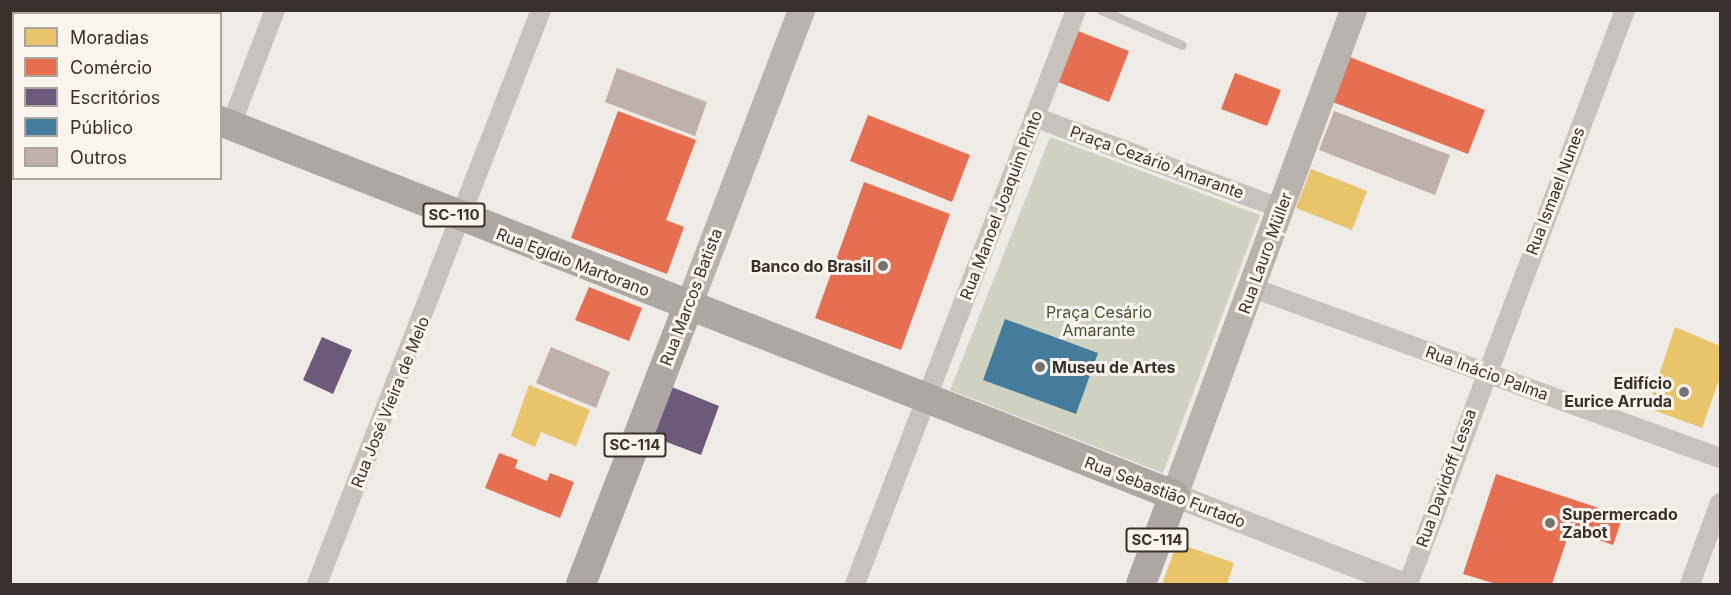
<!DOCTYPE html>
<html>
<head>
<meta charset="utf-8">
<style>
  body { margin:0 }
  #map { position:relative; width:1731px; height:595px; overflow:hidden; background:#eeeae6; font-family:Inter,sans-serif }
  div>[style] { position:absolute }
  .green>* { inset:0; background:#cfd2c1 }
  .homes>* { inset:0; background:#e9c46a }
  .shops>* { inset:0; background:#e76f51 }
  .offices>* { inset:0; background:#6d597a }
  .public>* { inset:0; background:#457b9d }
  .building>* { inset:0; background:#bfb0aa }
  .service>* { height:9px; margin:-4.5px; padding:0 4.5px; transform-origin:4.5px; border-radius:4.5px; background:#c7c2be }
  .minor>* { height:20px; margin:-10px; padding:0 10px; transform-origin:10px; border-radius:10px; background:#c7c2be }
  .tertiary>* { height:24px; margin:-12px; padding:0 12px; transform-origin:12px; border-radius:12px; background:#c7c2be }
  .secondary>* { height:27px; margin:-13.5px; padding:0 13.5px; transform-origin:13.5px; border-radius:13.5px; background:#b8b3ae }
  .primary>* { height:30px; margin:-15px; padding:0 15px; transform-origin:15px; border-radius:15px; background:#aca7a3 }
  .dots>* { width:16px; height:16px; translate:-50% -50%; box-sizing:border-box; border:3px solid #f9f4ee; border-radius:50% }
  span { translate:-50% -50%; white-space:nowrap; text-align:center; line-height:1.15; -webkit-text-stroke:6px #f9f4ee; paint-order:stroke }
  .shield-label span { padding:2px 4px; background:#f9f4ee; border:2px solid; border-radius:4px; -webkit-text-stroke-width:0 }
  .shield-label { font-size:15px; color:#38302c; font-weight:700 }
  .street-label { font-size:16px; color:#38302c }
  .poi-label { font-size:16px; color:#38302c; font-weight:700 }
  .right { translate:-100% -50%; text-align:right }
  .left { translate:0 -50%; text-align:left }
  .park-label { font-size:16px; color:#475333 }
  .frame { position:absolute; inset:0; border:12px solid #38302c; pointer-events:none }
  .legend { position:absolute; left:12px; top:12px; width:210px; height:168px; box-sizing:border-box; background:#f9f4ee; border:2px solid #aca6a0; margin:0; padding:8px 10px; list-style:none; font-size:18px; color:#38302c }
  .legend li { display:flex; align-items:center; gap:12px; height:30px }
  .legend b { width:30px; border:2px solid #aca6a0 }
</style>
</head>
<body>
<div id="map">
  <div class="green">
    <div style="clip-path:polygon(1050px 137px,1260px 215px,1163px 473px,950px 390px)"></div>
  </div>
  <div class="homes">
    <div style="clip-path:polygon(1311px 169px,1367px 191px,1352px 230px,1296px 208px)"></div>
    <div style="clip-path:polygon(1675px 327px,1720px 346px,1720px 377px,1702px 428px,1648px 408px)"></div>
    <div style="clip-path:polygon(529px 385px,590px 410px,576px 446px,541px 432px,535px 447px,511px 436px)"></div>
    <div style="clip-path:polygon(1177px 543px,1234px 563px,1227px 584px,1162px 584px)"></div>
  </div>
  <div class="shops">
    <div style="clip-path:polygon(160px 10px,203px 10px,159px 14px)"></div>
    <div style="clip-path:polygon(1073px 29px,1129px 51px,1109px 102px,1053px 80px)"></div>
    <div style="clip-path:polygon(1347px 56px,1485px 110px,1468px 154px,1330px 101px)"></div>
    <div style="clip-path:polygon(1235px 73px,1281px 90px,1267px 126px,1221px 109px)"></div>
    <div style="clip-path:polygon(618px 111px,696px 140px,666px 220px,684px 227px,667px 274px,571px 238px)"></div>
    <div style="clip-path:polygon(868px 115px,970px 155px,952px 202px,850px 161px)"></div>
    <div style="clip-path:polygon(864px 182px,950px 214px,901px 350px,815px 318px)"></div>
    <div style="clip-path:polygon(589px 287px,642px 308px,629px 341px,575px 320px)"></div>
    <div style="clip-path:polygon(499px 453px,518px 460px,515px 468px,547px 481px,550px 473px,574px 482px,560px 518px,485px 488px)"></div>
    <div style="clip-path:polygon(1496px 474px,1623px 516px,1613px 545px,1570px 530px,1552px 584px,1496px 584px,1463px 574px)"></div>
  </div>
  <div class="offices">
    <div style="clip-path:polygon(322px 337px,352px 350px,333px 394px,303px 380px)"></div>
    <div style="clip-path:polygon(667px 385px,719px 406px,701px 455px,648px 435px)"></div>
  </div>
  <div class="public">
    <div style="clip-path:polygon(1005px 319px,1098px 353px,1076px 414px,983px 380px)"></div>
  </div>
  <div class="building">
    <div style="clip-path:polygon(617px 68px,707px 102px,695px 136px,605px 102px)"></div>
    <div style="clip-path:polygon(1334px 111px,1450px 155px,1435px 195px,1319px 150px)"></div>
    <div style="clip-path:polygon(551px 347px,610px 372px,596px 408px,536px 383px)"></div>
  </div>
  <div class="service">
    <div style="left:1101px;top:10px;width:88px;rotate:23.4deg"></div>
    <div style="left:133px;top:14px;width:4px;rotate:-76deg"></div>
  </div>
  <div class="minor">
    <div style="left:1034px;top:117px;width:262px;rotate:20.3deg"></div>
    <div style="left:231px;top:125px;width:123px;rotate:-69.1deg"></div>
    <div style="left:1253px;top:288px;width:497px;rotate:20deg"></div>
    <div style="left:317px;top:584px;width:616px;rotate:-68.68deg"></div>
    <div style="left:855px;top:584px;width:615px;rotate:-68.94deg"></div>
    <div style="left:1408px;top:584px;width:614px;rotate:-69.29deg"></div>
    <div style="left:1690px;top:584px;width:86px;rotate:-69.7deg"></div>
  </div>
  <div class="tertiary">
    <div style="left:1174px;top:495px;width:245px;rotate:21.3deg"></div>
  </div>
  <div class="secondary">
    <div style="left:688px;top:306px;width:317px;rotate:-69.1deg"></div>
    <div style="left:1174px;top:495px;width:517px;rotate:-69.74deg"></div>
  </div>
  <div class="primary">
    <div style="left:10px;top:46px;width:4px;rotate:14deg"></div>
    <div style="left:220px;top:121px;width:1025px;rotate:21.41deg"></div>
    <div style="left:1174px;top:495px;width:95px;rotate:110.3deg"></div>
    <div style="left:581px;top:584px;width:298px;rotate:-68.9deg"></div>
  </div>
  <div class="dots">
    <div style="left:883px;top:266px;background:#78716d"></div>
    <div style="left:1040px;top:367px;background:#78716d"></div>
    <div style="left:1684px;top:392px;background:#78716d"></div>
    <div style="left:1550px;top:523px;background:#78716d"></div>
  </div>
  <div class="shield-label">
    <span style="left:454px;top:215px">SC-110</span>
    <span style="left:635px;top:445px">SC-114</span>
    <span style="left:1157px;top:540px">SC-114</span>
  </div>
  <div class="street-label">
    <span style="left:1157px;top:162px;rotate:20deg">Praça Cezário Amarante</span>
    <span style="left:1555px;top:191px;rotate:-69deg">Rua Ismael Nunes</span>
    <span style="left:1001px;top:205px;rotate:-69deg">Rua Manoel Joaquim Pinto</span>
    <span style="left:1265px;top:253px;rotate:-70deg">Rua Lauro Müller</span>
    <span style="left:573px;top:262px;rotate:21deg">Rua Egídio Martorano</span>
    <span style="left:691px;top:297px;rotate:-69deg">Rua Marcos Batista</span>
    <span style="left:1487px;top:373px;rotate:20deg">Rua Inácio Palma</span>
    <span style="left:390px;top:402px;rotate:-68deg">Rua José Vieira de Melo</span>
    <span style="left:1446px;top:478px;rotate:-70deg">Rua Davidoff Lessa</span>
    <span style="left:1165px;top:492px;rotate:21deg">Rua Sebastião Furtado</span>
  </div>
  <div class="poi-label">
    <span class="right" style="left:871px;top:266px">Banco do Brasil</span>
    <span class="left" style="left:1052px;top:367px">Museu de Artes</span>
    <span class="right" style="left:1672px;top:392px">Edifício<br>Eurice Arruda</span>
    <span class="left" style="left:1562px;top:523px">Supermercado<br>Zabot</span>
  </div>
  <div class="park-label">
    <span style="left:1099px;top:321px">Praça Cesário<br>Amarante</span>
  </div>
  <div class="frame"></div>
  <ul class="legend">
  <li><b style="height:16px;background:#e9c46a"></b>Moradias</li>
  <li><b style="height:16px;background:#e76f51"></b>Comércio</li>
  <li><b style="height:16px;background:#6d597a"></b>Escritórios</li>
  <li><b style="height:16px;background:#457b9d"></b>Público</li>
  <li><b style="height:16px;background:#bfb0aa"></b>Outros</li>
  </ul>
</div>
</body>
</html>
